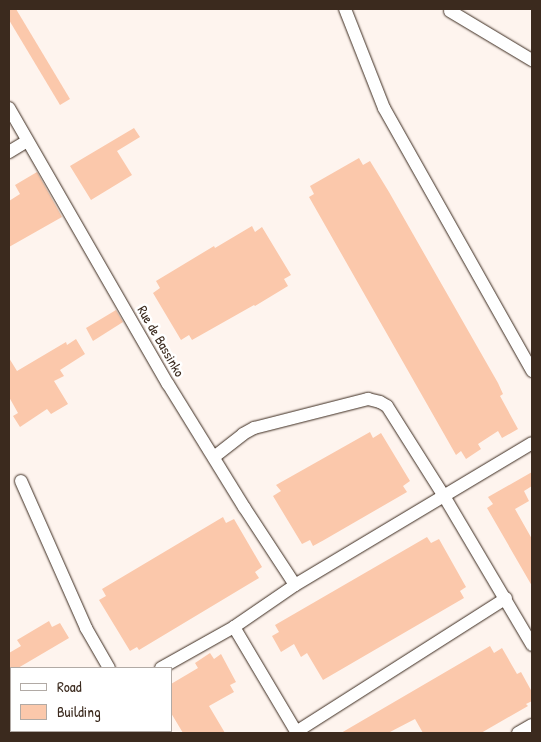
<!DOCTYPE html>
<html>
<head>
<meta charset="utf-8">
<style>
  body { margin:0 }
  #map { position:relative; width:541px; height:742px; overflow:hidden; background:#fef4ee; font-family:"Patrick Hand",sans-serif }
  div>[style] { position:absolute }
  .building>* { inset:0; background:#fbc8ab }
  .roads { filter:drop-shadow(0 0 1px #3b2a1e) drop-shadow(0 0 1px #3b2a1e) }
  .minor>* { height:12px; margin:-6px; padding:0 6px; transform-origin:6px; border-radius:6px; background:#fff }
  span { translate:-50% -50%; white-space:nowrap; text-align:center; line-height:1.15; -webkit-text-stroke:5px #fff; paint-order:stroke }
  .street-label { font-size:14px; color:#3b2a1e }
  .frame { position:absolute; inset:0; border:10px solid #3b2a1e; pointer-events:none }
  .legend { position:absolute; left:10px; top:667px; width:162px; height:65px; box-sizing:border-box; background:#fff; border:1px solid #b1aaa5; margin:0; padding:6px 9px; list-style:none; font-size:15px; color:#3b2a1e }
  .legend li { display:flex; align-items:center; gap:10px; height:25px }
  .legend b { width:25px; border:1px solid #b1aaa5 }
</style>
</head>
<body>
<div id="map">
  <div class="building">
    <div style="clip-path:polygon(9px 9px,16px 9px,70px 99px,60px 105px,9px 20px)"></div>
    <div style="clip-path:polygon(134px 128px,140px 137px,117px 151px,132px 175px,91px 200px,70px 166px)"></div>
    <div style="clip-path:polygon(359px 158px,363px 165px,370px 161px,389px 192px,498px 383px,503px 394px,500px 396px,518px 429px,502px 438px,498px 431px,478px 444px,481px 449px,466px 459px,461px 451px,456px 455px,309px 197px,314px 194px,310px 186px)"></div>
    <div style="clip-path:polygon(37px 172px,62px 217px,9px 247px,9px 201px,20px 194px,15px 185px)"></div>
    <div style="clip-path:polygon(252px 226px,255px 232px,262px 227px,291px 275px,284px 279px,288px 286px,255px 306px,254px 305px,192px 340px,189px 335px,181px 340px,153px 293px,160px 288px,156px 281px,214px 246px,215px 248px)"></div>
    <div style="clip-path:polygon(116px 310px,123px 322px,93px 341px,86px 328px)"></div>
    <div style="clip-path:polygon(76px 339px,85px 354px,60px 370px,64px 376px,54px 381px,68px 404px,51px 414px,47px 409px,20px 427px,13px 416px,18px 413px,9px 397px,9px 358px,17px 371px,66px 342px,67px 345px)"></div>
    <div style="clip-path:polygon(370px 432px,373px 438px,381px 433px,410px 481px,403px 486px,407px 492px,324px 540px,313px 546px,310px 540px,302px 544px,273px 496px,281px 491px,276px 485px)"></div>
    <div style="clip-path:polygon(532px 472px,532px 486px,524px 491px,529px 501px,515px 509px,532px 539px,532px 586px,487px 508px,493px 504px,488px 497px)"></div>
    <div style="clip-path:polygon(223px 517px,226px 523px,234px 519px,262px 567px,255px 572px,259px 578px,139px 650px,137px 647px,130px 651px,99px 600px,106px 596px,102px 589px)"></div>
    <div style="clip-path:polygon(427px 537px,431px 543px,439px 539px,466px 587px,460px 591px,464px 598px,323px 680px,307px 653px,301px 657px,294px 644px,281px 652px,272px 636px,279px 632px,275px 625px)"></div>
    <div style="clip-path:polygon(49px 621px,52px 627px,60px 623px,69px 638px,18px 668px,11px 668px,9px 674px,9px 653px,21px 646px,17px 640px)"></div>
    <div style="clip-path:polygon(490px 646px,494px 653px,502px 648px,517px 674px,521px 672px,532px 692px,532px 701px,526px 704px,528px 706px,481px 733px,423px 733px,415px 719px,388px 733px,341px 733px)"></div>
    <div style="clip-path:polygon(210px 653px,214px 659px,221px 654px,236px 682px,230px 685px,234px 692px,209px 706px,225px 733px,183px 733px,171px 713px,171px 684px,198px 668px,195px 663px)"></div>
  </div>
  <div class="roads">
    <div class="minor">
      <div style="left:345px;top:9px;width:106px;rotate:68.5deg"></div>
      <div style="left:384px;top:108px;width:302px;rotate:60.6deg"></div>
      <div style="left:450px;top:11px;width:96px;rotate:30.9deg"></div>
      <div style="left:9px;top:108px;width:319px;rotate:60.1deg"></div>
      <div style="left:168px;top:384px;width:145px;rotate:58.3deg"></div>
      <div style="left:244px;top:507px;width:93px;rotate:56.8deg"></div>
      <div style="left:9px;top:152px;width:21px;rotate:-31deg"></div>
      <div style="left:214px;top:457px;width:37px;rotate:-38deg"></div>
      <div style="left:243px;top:434px;width:13px;rotate:-29deg"></div>
      <div style="left:254px;top:428px;width:118px;rotate:-14.3deg"></div>
      <div style="left:368px;top:399px;width:12px;rotate:14deg"></div>
      <div style="left:380px;top:402px;width:8px;rotate:30deg"></div>
      <div style="left:387px;top:406px;width:107px;rotate:57.7deg"></div>
      <div style="left:444px;top:496px;width:173px;rotate:59.4deg"></div>
      <div style="left:21px;top:481px;width:161px;rotate:66.1deg"></div>
      <div style="left:86px;top:628px;width:46px;rotate:60.1deg"></div>
      <div style="left:234px;top:627px;width:123px;rotate:59.3deg"></div>
      <div style="left:161px;top:668px;width:84px;rotate:-29.3deg"></div>
      <div style="left:234px;top:627px;width:74px;rotate:-34.5deg"></div>
      <div style="left:295px;top:585px;width:276px;rotate:-30.9deg"></div>
      <div style="left:296px;top:732px;width:249px;rotate:-32.5deg"></div>
      <div style="left:54px;top:733px;width:4px;rotate:-27deg"></div>
      <div style="left:518px;top:733px;width:16px;rotate:-30deg"></div>
    </div>
  </div>
  <div class="street-label">
    <span style="left:161px;top:341px;rotate:60deg">Rue de Bassinko</span>
  </div>
  <div class="frame"></div>
  <ul class="legend">
  <li><b style="height:6px;background:#fff"></b>Road</li>
  <li><b style="height:14px;background:#fbc8ab"></b>Building</li>
  </ul>
</div>
</body>
</html>
